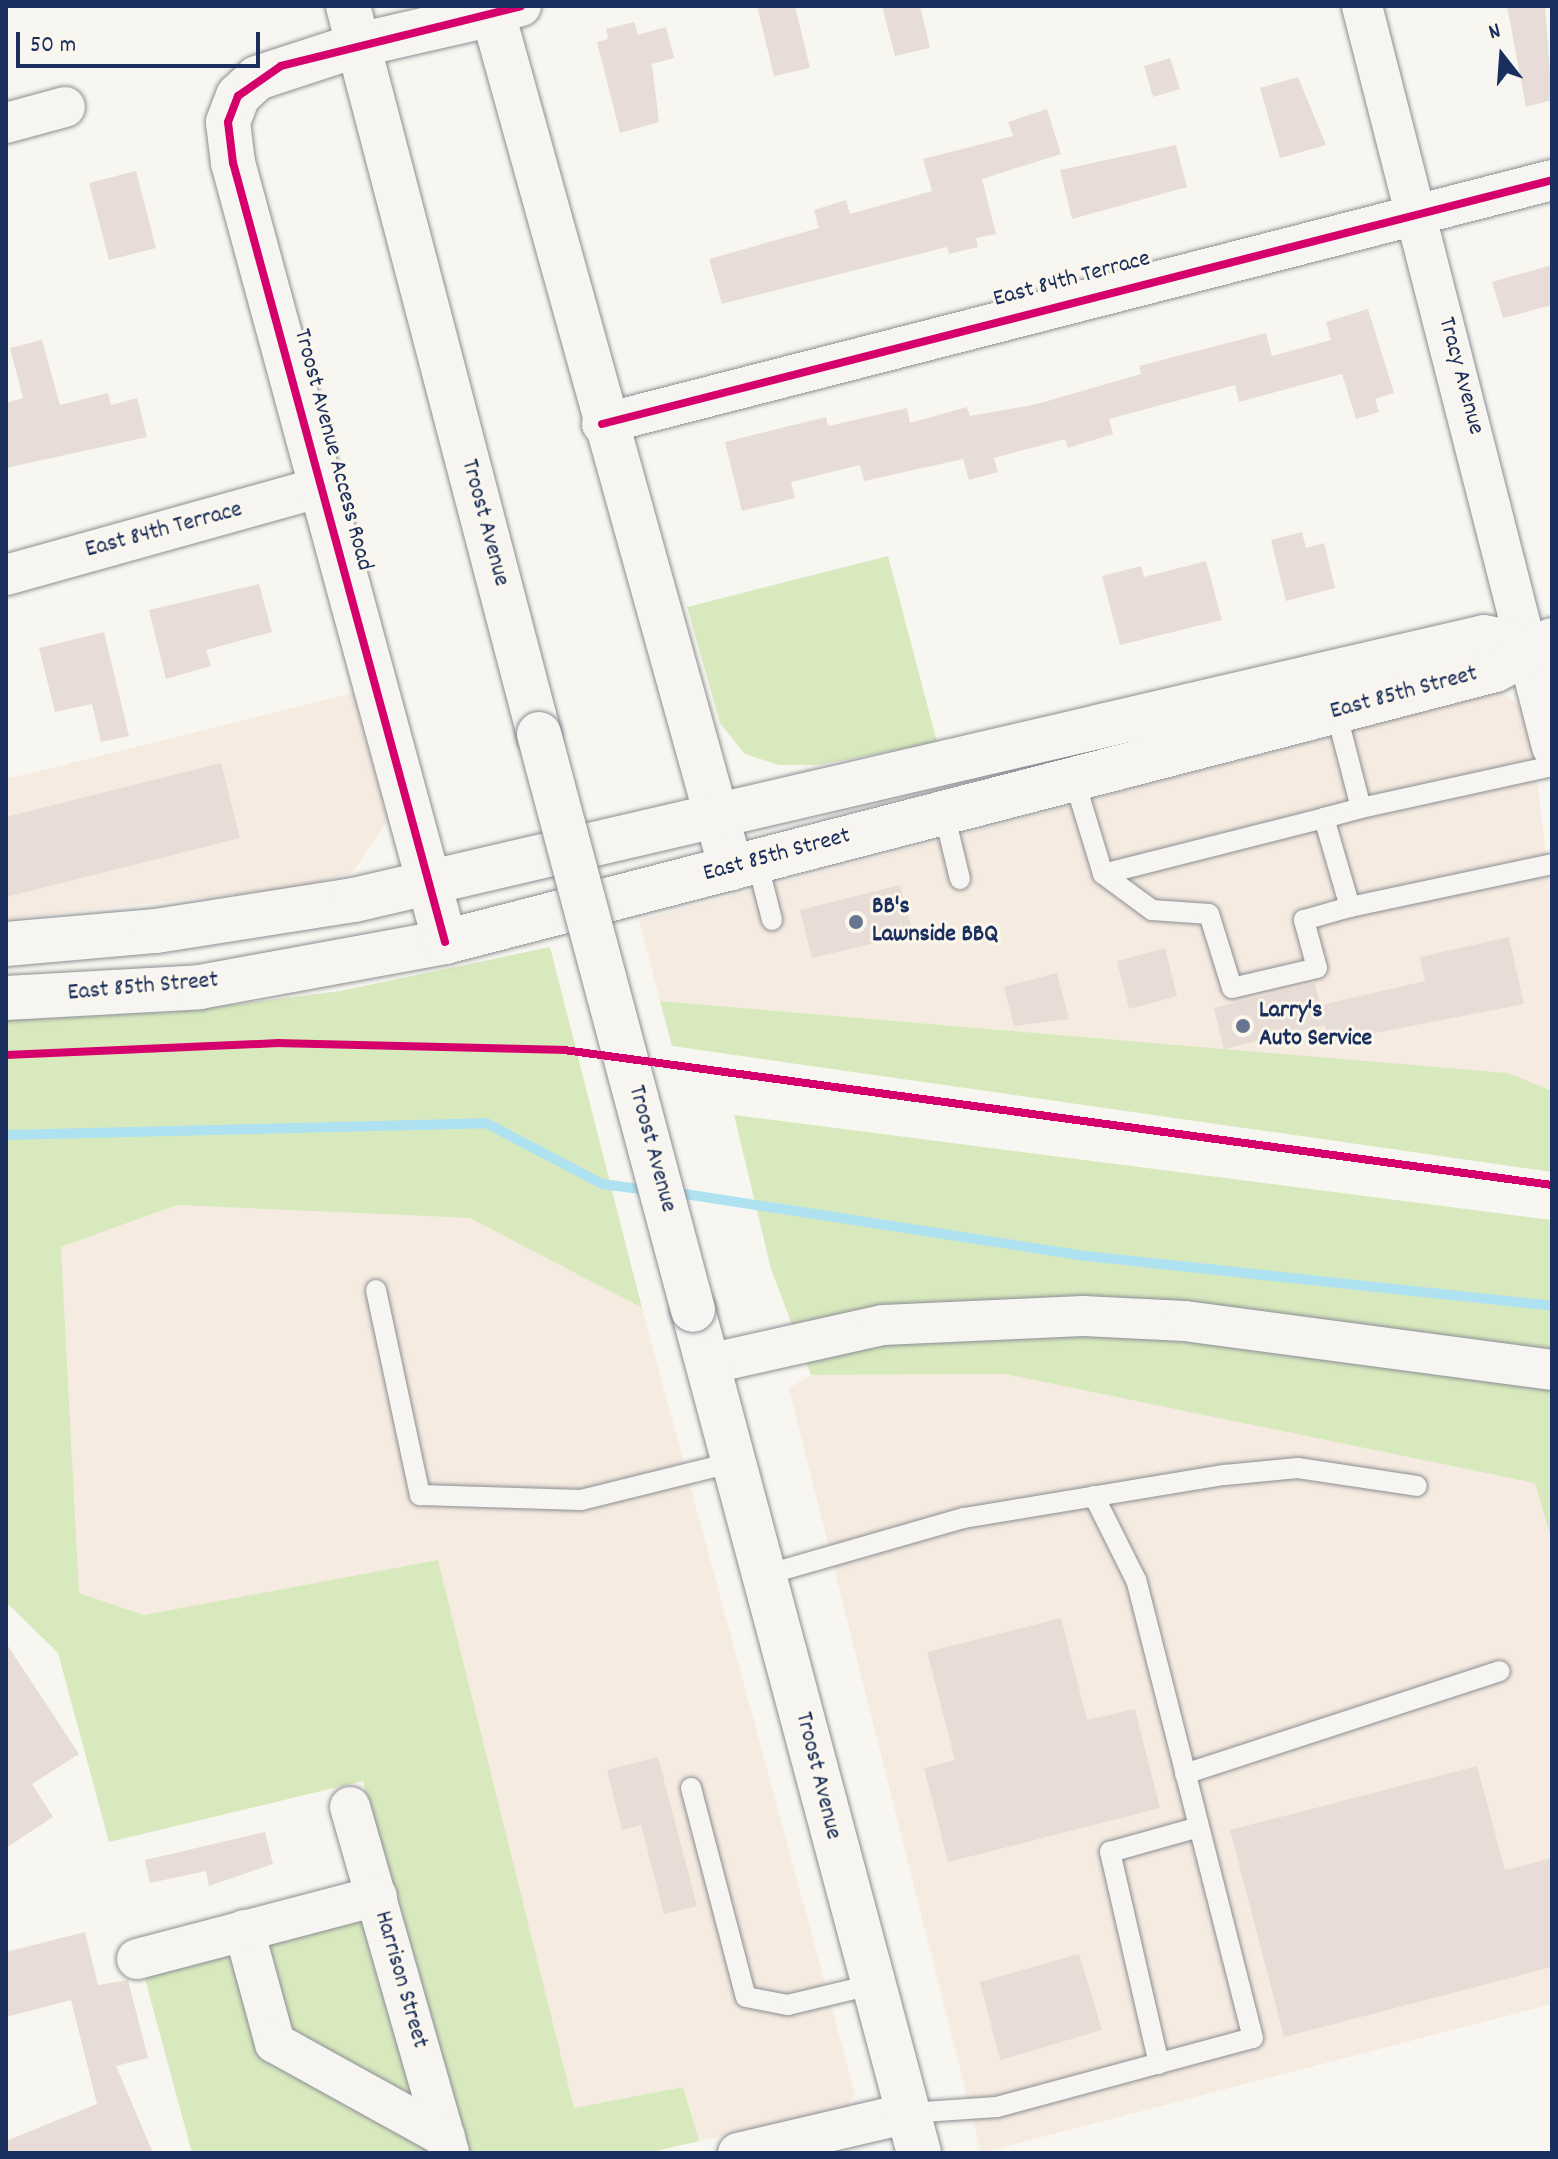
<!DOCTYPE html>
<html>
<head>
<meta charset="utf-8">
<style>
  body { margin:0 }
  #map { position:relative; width:1558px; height:2159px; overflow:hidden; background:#f8f6f0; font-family:Dekko,sans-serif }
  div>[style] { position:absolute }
  .built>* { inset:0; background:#f6ebe0 }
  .green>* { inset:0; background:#d9e9be }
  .stream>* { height:10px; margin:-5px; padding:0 5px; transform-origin:5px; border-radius:5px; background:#aee2f1 }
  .building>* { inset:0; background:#e7ddd6 }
  .roads { filter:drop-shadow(0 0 2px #8b8e94) drop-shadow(0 0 2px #8b8e94) }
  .service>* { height:20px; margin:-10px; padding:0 10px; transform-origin:10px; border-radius:10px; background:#f6f5f1 }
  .minor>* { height:40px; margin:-20px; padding:0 20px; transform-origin:20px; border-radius:20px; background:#f6f5f1 }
  .tertiary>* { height:44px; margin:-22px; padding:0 22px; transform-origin:22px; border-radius:22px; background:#f6f5f1 }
  .secondary>* { height:44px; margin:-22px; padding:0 22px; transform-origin:22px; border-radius:22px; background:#f6f5f1 }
  .bridges { filter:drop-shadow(0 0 2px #8b8e94) drop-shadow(0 0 2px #8b8e94) }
  .secondary-bridge>* { height:44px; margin:-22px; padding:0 22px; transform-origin:22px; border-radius:22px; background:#f6f5f1 }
  .cycleway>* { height:8px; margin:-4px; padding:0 4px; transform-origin:4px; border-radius:4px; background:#d6006c }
  .dots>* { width:22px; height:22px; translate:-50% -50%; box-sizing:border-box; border:4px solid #fbf7ec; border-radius:50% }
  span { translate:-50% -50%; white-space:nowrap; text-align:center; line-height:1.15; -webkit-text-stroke:6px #fbf7ec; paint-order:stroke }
  .street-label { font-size:24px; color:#1b2f5e }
  .poi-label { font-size:24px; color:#1b2f5e; font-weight:700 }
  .left { translate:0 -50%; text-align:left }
  .frame { position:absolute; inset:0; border:8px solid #1b2f5e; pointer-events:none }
  .north { position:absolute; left:1462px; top:16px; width:80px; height:80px; -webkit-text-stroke:6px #fbf7ec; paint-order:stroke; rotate:343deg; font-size:22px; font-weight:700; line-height:32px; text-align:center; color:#1b2f5e }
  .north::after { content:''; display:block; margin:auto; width:28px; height:36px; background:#1b2f5e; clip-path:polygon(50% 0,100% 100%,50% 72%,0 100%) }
  .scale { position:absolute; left:16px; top:32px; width:244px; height:36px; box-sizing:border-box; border:4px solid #1b2f5e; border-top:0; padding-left:10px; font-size:24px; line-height:28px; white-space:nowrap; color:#1b2f5e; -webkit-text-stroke:6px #fbf7ec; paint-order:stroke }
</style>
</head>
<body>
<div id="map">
  <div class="built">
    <div style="clip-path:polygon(1499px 692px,1529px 711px,1552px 907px,1552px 1091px,1507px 1073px,660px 1001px,639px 920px)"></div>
    <div style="clip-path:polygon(353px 693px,387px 821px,352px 873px,299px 887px,6px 919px,6px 779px)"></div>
    <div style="clip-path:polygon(177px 1205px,470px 1218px,642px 1308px,855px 2094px,845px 2109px,699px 2141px,683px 2087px,574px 2108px,438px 1561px,144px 1615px,79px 1593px,61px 1247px)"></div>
    <div style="clip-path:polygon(1005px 1374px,1536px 1483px,1552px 1541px,1552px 2004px,981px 2153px,789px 1388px,811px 1375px)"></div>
  </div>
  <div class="green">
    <div style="clip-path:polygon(888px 556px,937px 742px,819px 765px,779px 765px,745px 754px,720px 723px,687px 607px)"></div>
    <div style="clip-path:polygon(550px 947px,642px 1308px,470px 1218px,177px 1205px,61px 1247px,79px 1593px,144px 1615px,438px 1560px,574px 2108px,683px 2087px,699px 2141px,648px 2153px,192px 2153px,144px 1975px,393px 1904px,363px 1781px,109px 1842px,58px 1653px,6px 1602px,6px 1020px,183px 1011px,340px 991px)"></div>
    <div style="clip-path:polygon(660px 1001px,1508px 1073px,1552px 1091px,1552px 1172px,672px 1046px)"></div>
    <div style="clip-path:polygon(734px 1115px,1552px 1220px,1552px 1541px,1535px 1483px,1005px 1374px,811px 1375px,771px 1269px)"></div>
  </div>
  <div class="stream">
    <div style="left:6px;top:1135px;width:480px;rotate:-1.4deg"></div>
    <div style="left:486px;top:1123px;width:131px;rotate:27.7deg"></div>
    <div style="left:602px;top:1184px;width:46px;rotate:7.4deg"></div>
    <div style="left:672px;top:1192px;width:419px;rotate:8.8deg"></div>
    <div style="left:1086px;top:1256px;width:469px;rotate:6.1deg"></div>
  </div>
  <div class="building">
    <div style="clip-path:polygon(757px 6px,795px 6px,810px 68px,774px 76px)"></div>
    <div style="clip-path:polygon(882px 6px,920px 6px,930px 48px,895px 56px)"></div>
    <div style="clip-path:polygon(1507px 6px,1545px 6px,1552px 100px,1526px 107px)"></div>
    <div style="clip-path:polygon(634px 22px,638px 35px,666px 27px,674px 58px,652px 64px,659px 122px,620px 133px,597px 42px,608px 39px,606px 29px)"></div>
    <div style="clip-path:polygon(1170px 58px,1180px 89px,1153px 97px,1144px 66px)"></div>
    <div style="clip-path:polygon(1298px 77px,1326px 145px,1280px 158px,1260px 88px)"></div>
    <div style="clip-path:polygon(1047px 109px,1061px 154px,982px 179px,996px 234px,976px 238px,978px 247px,949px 254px,947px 247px,722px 304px,709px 259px,819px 228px,814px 210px,846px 200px,850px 214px,932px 191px,923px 159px,1013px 136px,1008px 122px)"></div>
    <div style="clip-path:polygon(1176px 145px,1187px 187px,1072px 219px,1060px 170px)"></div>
    <div style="clip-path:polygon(136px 171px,156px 248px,109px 260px,89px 183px)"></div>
    <div style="clip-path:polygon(1552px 265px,1552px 305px,1503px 318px,1492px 282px)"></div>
    <div style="clip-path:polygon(1368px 309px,1394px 393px,1375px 399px,1379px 412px,1356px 419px,1342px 374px,1239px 402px,1235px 385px,1109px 419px,1113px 434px,1068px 448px,1065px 439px,994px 458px,998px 472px,969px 480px,963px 459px,864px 481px,860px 465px,791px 482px,795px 498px,742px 511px,725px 442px,826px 417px,828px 426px,907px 408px,910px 423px,967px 407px,970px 416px,1037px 404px,1141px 374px,1139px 366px,1266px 333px,1272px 356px,1331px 340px,1326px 322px)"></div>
    <div style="clip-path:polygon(42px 340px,60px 405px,108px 393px,111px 405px,137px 398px,147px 437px,6px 468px,6px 403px,23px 398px,10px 348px)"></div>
    <div style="clip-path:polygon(1302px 532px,1306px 548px,1324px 543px,1335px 588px,1286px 601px,1271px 540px)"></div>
    <div style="clip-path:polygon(1206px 561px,1222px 620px,1120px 645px,1102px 576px,1141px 566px,1144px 577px)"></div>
    <div style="clip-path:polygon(259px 584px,272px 632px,206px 650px,211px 666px,166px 679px,149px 610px)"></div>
    <div style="clip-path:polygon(104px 632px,129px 736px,101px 742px,92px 704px,55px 712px,39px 648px)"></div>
    <div style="clip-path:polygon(221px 763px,240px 838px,6px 897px,6px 817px)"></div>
    <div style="clip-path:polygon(900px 885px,913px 934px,812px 958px,800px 910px)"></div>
    <div style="clip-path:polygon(1509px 937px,1524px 1004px,1329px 1042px,1325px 1025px,1224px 1049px,1214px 1008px,1315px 983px,1324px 1021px,1321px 1005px,1425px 981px,1420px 957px)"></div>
    <div style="clip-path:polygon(1165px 948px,1177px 996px,1129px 1009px,1117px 961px)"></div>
    <div style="clip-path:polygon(1057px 973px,1069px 1019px,1014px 1026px,1004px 987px)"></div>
    <div style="clip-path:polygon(1061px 1618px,1087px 1720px,1135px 1709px,1160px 1808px,948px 1862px,924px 1768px,955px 1760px,927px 1652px)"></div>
    <div style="clip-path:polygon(6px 1643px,79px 1754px,32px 1784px,53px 1817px,6px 1848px)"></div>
    <div style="clip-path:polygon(658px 1757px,697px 1906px,664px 1914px,641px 1825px,622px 1830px,607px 1770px)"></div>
    <div style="clip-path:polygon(1477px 1766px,1505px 1870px,1552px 1858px,1552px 1967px,1284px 2037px,1230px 1830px)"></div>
    <div style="clip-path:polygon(265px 1832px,273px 1864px,209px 1886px,206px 1871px,150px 1883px,145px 1860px)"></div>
    <div style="clip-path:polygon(85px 1932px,98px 1985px,128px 1980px,148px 2058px,116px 2066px,153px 2153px,6px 2153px,6px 2141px,97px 2104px,71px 2000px,6px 2017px,6px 1952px)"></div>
    <div style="clip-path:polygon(1079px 1954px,1102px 2030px,1000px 2060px,980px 1982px)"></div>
  </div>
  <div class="roads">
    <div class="service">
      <div style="left:1074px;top:779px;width:99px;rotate:73deg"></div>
      <div style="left:1103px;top:874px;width:61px;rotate:36.3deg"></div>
      <div style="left:1152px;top:910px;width:57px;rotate:4deg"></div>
      <div style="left:1209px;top:914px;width:77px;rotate:72.7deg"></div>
      <div style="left:1232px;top:988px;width:87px;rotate:-13.2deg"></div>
      <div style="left:1317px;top:968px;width:50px;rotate:-105.2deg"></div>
      <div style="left:1304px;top:920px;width:48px;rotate:-15.8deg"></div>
      <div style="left:1350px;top:907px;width:93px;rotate:-106.3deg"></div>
      <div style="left:1324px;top:818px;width:38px;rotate:-15deg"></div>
      <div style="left:1361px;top:808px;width:100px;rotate:-104.5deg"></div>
      <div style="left:1361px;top:808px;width:196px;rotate:-12.4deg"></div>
      <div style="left:944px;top:813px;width:68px;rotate:76.4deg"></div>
      <div style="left:757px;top:861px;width:61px;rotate:75.7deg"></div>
      <div style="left:1103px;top:874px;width:228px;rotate:-14.2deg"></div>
      <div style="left:1350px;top:907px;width:207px;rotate:-12deg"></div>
      <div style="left:376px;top:1290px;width:210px;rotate:77.9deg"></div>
      <div style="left:420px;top:1495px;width:161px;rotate:1.8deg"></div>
      <div style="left:581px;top:1500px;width:158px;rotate:-13.9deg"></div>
      <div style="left:765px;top:1575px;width:207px;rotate:-16deg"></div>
      <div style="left:964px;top:1518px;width:265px;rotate:-9.4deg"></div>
      <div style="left:1225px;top:1475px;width:73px;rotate:-5.5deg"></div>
      <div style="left:1298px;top:1468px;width:120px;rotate:8.6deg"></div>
      <div style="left:1185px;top:1774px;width:331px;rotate:-18.1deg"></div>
      <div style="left:691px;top:1788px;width:216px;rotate:75.3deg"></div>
      <div style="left:746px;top:1997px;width:43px;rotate:10.8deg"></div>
      <div style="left:788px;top:2005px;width:85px;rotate:-13.5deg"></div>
      <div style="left:1159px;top:2064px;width:218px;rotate:-103deg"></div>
      <div style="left:1110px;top:1852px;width:92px;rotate:-15.7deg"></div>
      <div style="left:908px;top:2113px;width:89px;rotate:-3.9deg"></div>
      <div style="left:997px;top:2107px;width:265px;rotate:-15.1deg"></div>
      <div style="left:1253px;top:2038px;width:473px;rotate:-104.3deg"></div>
      <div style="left:1136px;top:1580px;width:94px;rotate:-116.6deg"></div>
    </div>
    <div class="minor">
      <div style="left:1362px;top:6px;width:765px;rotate:75.62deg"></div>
      <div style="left:493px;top:14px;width:29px;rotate:-16deg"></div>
      <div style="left:6px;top:123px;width:61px;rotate:-15.2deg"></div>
      <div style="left:602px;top:424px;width:981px;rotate:-14.4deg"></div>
      <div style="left:6px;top:575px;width:327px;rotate:-15.6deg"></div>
      <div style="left:708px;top:1364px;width:179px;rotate:-12.6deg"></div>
      <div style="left:883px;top:1325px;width:200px;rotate:-2.6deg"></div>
      <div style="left:1083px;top:1316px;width:102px;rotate:2.8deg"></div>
      <div style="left:1185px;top:1321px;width:370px;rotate:7.6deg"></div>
      <div style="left:350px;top:1807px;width:360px;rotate:74deg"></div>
      <div style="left:244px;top:1930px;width:117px;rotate:74.7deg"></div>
      <div style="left:275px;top:2043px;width:194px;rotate:28.9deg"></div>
      <div style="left:137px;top:1959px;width:248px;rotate:-14.7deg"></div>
      <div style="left:738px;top:2153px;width:175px;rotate:-13.2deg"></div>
    </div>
    <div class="tertiary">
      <div style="left:445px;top:942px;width:807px;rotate:-105.22deg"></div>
      <div style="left:233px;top:163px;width:41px;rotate:-97deg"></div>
      <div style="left:228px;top:122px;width:28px;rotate:-69deg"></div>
      <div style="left:238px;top:96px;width:26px;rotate:-43deg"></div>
      <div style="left:257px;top:78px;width:106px;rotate:-18.1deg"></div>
      <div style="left:358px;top:45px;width:139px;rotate:-12.9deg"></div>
      <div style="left:493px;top:14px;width:887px;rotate:74.43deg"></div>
    </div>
    <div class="secondary">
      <div style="left:348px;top:6px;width:753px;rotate:75.3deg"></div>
      <div style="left:6px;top:944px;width:151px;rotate:-5deg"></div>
      <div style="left:156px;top:931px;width:200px;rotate:-8.9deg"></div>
      <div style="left:354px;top:900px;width:1160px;rotate:-13.1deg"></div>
      <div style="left:1484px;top:637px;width:48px;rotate:10.8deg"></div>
      <div style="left:6px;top:998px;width:194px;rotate:-3.2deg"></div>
      <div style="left:200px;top:987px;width:249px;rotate:-10.4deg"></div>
      <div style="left:445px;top:942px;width:1085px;rotate:-14.52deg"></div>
      <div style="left:1495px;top:670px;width:64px;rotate:-27.8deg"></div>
      <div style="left:693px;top:1310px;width:873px;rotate:74.99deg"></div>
    </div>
  </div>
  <div class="bridges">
    <div class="secondary-bridge">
      <div style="left:539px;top:734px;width:596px;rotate:75.03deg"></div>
    </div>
  </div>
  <div class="cycleway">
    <div style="left:602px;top:424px;width:981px;rotate:-14.4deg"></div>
    <div style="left:445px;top:942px;width:807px;rotate:-105.22deg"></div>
    <div style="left:233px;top:163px;width:41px;rotate:-97deg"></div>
    <div style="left:228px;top:122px;width:28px;rotate:-69deg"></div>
    <div style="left:238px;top:96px;width:52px;rotate:-34.9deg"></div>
    <div style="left:281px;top:66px;width:247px;rotate:-14deg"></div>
    <div style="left:6px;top:1055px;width:273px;rotate:-2.5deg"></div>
    <div style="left:279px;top:1043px;width:285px;rotate:1.4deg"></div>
    <div style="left:564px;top:1050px;width:997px;rotate:7.78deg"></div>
  </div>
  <div class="dots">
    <div style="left:856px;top:922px;background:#687591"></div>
    <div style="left:1243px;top:1026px;background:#687591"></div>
  </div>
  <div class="street-label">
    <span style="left:1072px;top:280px;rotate:-15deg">East 84th Terrace</span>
    <span style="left:1460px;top:376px;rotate:75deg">Tracy Avenue</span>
    <span style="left:332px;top:450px;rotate:75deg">Troost Avenue Access Road</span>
    <span style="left:484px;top:523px;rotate:75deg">Troost Avenue</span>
    <span style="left:164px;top:531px;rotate:-15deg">East 84th Terrace</span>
    <span style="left:1404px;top:694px;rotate:-15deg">East 85th Street</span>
    <span style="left:777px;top:856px;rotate:-15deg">East 85th Street</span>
    <span style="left:143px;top:988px;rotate:-5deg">East 85th Street</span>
    <span style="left:651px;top:1149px;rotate:75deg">Troost Avenue</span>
    <span style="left:817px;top:1776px;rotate:76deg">Troost Avenue</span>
    <span style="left:400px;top:1980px;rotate:74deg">Harrison Street</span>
  </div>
  <div class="poi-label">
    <span class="left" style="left:872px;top:922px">BB's<br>Lawnside BBQ</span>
    <span class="left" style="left:1259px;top:1026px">Larry's<br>Auto Service</span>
  </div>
  <div class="frame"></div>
  <div class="north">N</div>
  <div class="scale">50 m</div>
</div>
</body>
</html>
